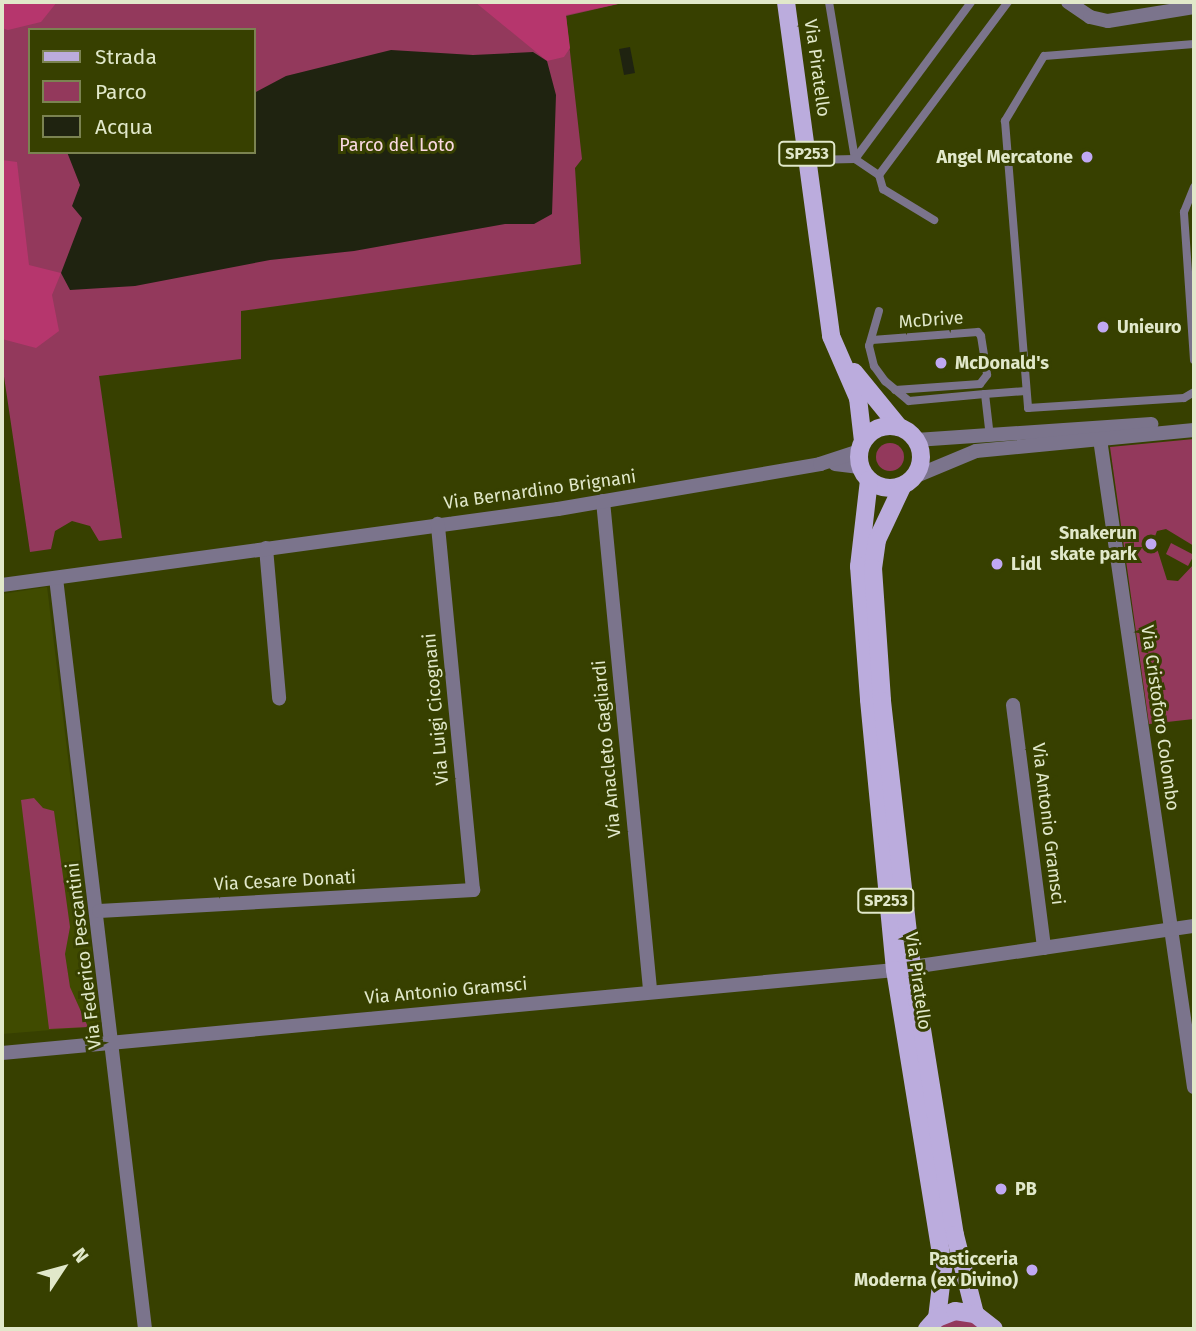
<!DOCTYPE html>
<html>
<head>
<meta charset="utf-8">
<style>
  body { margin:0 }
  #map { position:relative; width:1196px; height:1331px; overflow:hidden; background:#374000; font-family:"Fira Sans",sans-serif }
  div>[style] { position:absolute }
  .built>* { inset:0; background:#404b00 }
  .green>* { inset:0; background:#93395c }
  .round { border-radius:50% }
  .forest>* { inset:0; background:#b6366d }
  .water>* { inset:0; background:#1f2310 }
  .lane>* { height:8px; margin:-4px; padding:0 4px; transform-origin:4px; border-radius:4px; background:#7b748c }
  .street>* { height:14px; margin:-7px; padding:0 7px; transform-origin:7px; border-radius:7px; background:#7b748c }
  .primary>* { height:18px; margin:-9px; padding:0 9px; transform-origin:9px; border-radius:9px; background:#bbacdd }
  .primary>.ring { margin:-9px; padding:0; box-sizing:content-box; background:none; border:18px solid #bbacdd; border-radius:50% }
  .dots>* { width:19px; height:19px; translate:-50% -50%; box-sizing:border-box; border:4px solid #374000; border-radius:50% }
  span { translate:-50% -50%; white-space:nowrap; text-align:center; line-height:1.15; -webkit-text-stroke:6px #374000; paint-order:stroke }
  .shield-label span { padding:2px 5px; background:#374000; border:2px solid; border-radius:5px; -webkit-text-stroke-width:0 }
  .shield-label { font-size:16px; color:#e1e8ca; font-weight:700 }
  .street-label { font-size:18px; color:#e1e8ca }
  .park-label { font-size:18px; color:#fbd9e3 }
  .poi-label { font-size:18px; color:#e1e8ca; font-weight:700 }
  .right { translate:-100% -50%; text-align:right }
  .left { translate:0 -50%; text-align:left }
  .frame { position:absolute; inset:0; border:4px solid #e1e8ca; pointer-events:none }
  .legend { position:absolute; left:28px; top:28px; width:228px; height:126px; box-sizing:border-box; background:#374000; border:2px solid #7b8351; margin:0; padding:9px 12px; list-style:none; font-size:21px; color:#e1e8ca }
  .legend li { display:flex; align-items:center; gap:14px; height:35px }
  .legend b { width:35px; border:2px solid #7b8351 }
  .north { position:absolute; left:28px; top:1233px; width:70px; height:70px; -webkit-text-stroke:5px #374000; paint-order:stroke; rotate:54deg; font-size:19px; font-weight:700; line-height:28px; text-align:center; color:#e1e8ca }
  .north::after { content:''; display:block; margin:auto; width:24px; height:32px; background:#e1e8ca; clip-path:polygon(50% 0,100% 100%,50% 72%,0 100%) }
</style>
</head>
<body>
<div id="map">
  <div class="built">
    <div style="clip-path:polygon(47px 587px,101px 1026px,2px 1034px,2px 594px)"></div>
  </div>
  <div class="green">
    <div style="clip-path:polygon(evenodd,2px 2px,627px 2px,566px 16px,582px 159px,575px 168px,581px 264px,241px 311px,241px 359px,99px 376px,122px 538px,99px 541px,90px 526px,72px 521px,55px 531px,51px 549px,30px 552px,2px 363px,2px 2px,30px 30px,254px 30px,254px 152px,30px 152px,30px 30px)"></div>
    <div style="clip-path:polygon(1194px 439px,1194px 546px,1166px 529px,1157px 531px,1154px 539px,1167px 580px,1178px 581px,1194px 564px,1194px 719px,1149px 724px,1110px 447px)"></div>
    <div class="round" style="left:876px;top:443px;width:28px;height:28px"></div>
    <div style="clip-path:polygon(1171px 543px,1194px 555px,1188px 566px,1166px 554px)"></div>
    <div style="clip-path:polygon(34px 798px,43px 808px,54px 811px,70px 927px,65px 954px,70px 987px,88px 1027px,49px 1029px,21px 800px)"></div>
    <div style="clip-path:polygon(965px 1316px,987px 1329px,936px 1329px,938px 1326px)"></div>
  </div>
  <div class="forest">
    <div style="clip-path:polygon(2px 2px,57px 2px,41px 22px,8px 30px,2px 28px)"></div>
    <div style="clip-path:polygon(475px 2px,627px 2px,566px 15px,570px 48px,564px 57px,547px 61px)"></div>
    <div style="clip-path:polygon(2px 160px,17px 162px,29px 265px,61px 273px,52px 295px,59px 331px,36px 348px,2px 339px)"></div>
  </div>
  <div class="water">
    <div style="clip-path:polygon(630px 47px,635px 73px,624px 75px,619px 49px)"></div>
    <div style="clip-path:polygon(391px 50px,473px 55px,533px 52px,547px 61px,556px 95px,552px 214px,534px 224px,505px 224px,354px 251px,270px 260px,135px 286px,70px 290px,61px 273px,82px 218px,72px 206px,80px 185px,67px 152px,254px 152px,254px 93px,286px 76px)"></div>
  </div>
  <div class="lane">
    <div style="left:829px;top:2px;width:159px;rotate:80.6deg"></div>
    <div style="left:855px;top:159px;width:29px;rotate:34deg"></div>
    <div style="left:879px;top:175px;width:216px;rotate:-53.3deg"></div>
    <div style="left:1194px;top:44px;width:150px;rotate:175.4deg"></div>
    <div style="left:1044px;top:56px;width:76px;rotate:121deg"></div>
    <div style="left:1005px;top:121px;width:288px;rotate:85.4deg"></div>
    <div style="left:1028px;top:408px;width:156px;rotate:-3.7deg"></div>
    <div style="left:1184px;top:398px;width:12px;rotate:-31deg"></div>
    <div style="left:808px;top:160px;width:47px;rotate:-1.2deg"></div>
    <div style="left:855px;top:159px;width:195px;rotate:-53.5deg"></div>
    <div style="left:879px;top:175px;width:15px;rotate:74deg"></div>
    <div style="left:883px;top:189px;width:60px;rotate:31.3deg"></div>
    <div style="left:879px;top:311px;width:36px;rotate:106deg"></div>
    <div style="left:869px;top:346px;width:21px;rotate:76deg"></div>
    <div style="left:874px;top:366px;width:19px;rotate:54deg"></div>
    <div style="left:885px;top:381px;width:31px;rotate:40deg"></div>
    <div style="left:909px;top:401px;width:76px;rotate:-5.3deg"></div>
    <div style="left:985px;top:394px;width:43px;rotate:83.4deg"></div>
    <div style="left:872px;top:340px;width:106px;rotate:-4.3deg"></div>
    <div style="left:978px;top:332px;width:5px;rotate:53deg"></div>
    <div style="left:981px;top:336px;width:39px;rotate:81deg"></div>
    <div style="left:987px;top:375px;width:11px;rotate:128deg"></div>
    <div style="left:980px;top:384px;width:85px;rotate:176deg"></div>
    <div style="left:1194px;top:360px;width:148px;rotate:-93.9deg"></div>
    <div style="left:1184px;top:212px;width:27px;rotate:-68deg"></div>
    <div style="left:985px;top:394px;width:41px;rotate:-4.2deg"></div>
  </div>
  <div class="street">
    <div style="left:1068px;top:2px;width:27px;rotate:34deg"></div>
    <div style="left:1090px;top:17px;width:18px;rotate:13deg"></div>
    <div style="left:1108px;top:21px;width:87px;rotate:-9.2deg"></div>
    <div style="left:1100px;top:439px;width:655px;rotate:81.75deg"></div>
    <div style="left:916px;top:440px;width:236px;rotate:-3.9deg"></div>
    <div style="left:835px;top:464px;width:25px;rotate:7deg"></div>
    <div style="left:916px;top:476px;width:65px;rotate:-22.6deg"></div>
    <div style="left:976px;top:451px;width:219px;rotate:-5.5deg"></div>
    <div style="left:603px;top:501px;width:493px;rotate:84.5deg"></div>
    <div style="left:266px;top:548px;width:151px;rotate:85deg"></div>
    <div style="left:56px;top:578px;width:756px;rotate:83.24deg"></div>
    <div style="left:2px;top:585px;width:561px;rotate:-7.78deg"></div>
    <div style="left:558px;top:509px;width:266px;rotate:-9.7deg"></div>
    <div style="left:820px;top:464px;width:41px;rotate:-18.4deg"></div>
    <div style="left:1013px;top:705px;width:245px;rotate:82.7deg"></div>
    <div style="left:99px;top:911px;width:375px;rotate:-3.2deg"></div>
    <div style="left:473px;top:890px;width:368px;rotate:-95.5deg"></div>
    <div style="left:912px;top:967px;width:285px;rotate:-8.3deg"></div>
    <div style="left:2px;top:1053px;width:897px;rotate:-5.31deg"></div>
  </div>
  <div class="primary">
    <div style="left:786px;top:2px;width:337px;rotate:82.3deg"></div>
    <div style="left:831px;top:336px;width:68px;rotate:66.5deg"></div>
    <div style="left:858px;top:398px;width:43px;rotate:83.4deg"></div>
    <div style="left:854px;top:372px;width:71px;rotate:50.7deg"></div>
    <div class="ring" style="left:859px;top:426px;width:44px;height:44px"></div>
    <div style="left:869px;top:480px;width:87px;rotate:96.6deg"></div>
    <div style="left:859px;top:566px;width:134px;rotate:85.7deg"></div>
    <div style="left:869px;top:700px;width:271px;rotate:84.5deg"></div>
    <div style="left:895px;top:970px;width:302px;rotate:80.8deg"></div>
    <div style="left:943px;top:1268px;width:50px;rotate:96.8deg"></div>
    <div style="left:902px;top:487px;width:59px;rotate:115.3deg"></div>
    <div style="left:877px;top:540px;width:28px;rotate:98deg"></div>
    <div style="left:873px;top:568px;width:133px;rotate:86.1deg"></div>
    <div style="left:882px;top:701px;width:268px;rotate:83.6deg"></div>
    <div style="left:912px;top:967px;width:271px;rotate:80.9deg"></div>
    <div style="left:955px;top:1235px;width:81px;rotate:75.8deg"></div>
    <div style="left:927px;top:1329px;width:15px;rotate:-48deg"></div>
    <div style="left:937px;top:1318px;width:19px;rotate:-21deg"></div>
    <div style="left:955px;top:1311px;width:20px;rotate:9deg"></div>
    <div style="left:975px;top:1314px;width:24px;rotate:38deg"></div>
  </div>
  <div class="dots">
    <div style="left:1087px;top:157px;background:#c0a8f3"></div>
    <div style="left:1103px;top:327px;background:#c0a8f3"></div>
    <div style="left:941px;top:363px;background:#c0a8f3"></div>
    <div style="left:1151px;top:544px;background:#c0a8f3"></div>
    <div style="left:997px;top:564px;background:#c0a8f3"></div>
    <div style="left:1001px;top:1189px;background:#c0a8f3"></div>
    <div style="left:1032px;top:1270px;background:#c0a8f3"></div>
  </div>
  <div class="shield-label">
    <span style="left:807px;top:154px">SP253</span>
    <span style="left:886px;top:901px">SP253</span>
  </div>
  <div class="street-label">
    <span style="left:817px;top:68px;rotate:82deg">Via Piratello</span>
    <span style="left:931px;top:320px;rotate:-4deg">McDrive</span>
    <span style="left:540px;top:490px;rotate:-8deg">Via Bernardino Brignani</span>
    <span style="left:436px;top:709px;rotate:-95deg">Via Luigi Cicognani</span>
    <span style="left:1160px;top:718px;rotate:82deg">Via Cristoforo Colombo</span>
    <span style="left:607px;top:749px;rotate:-95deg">Via Anacleto Gagliardi</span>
    <span style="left:1048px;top:824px;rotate:83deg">Via Antonio Gramsci</span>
    <span style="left:285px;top:881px;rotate:-3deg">Via Cesare Donati</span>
    <span style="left:84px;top:956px;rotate:-97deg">Via Federico Pescantini</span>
    <span style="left:918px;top:981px;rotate:82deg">Via Piratello</span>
    <span style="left:446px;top:991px;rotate:-5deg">Via Antonio Gramsci</span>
  </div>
  <div class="park-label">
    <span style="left:397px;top:145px">Parco del Loto</span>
  </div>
  <div class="poi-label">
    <span class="right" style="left:1073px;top:157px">Angel Mercatone</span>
    <span class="left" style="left:1117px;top:327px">Unieuro</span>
    <span class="left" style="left:955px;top:363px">McDonald's</span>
    <span class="right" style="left:1137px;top:544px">Snakerun<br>skate park</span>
    <span class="left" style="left:1011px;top:564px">Lidl</span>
    <span class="left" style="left:1015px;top:1189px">PB</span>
    <span class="right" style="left:1018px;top:1270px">Pasticceria<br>Moderna (ex Divino)</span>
  </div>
  <div class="frame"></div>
  <ul class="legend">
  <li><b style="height:9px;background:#bbacdd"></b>Strada</li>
  <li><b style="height:19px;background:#93395c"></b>Parco</li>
  <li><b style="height:19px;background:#1f2310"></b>Acqua</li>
  </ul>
  <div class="north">N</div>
</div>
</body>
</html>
